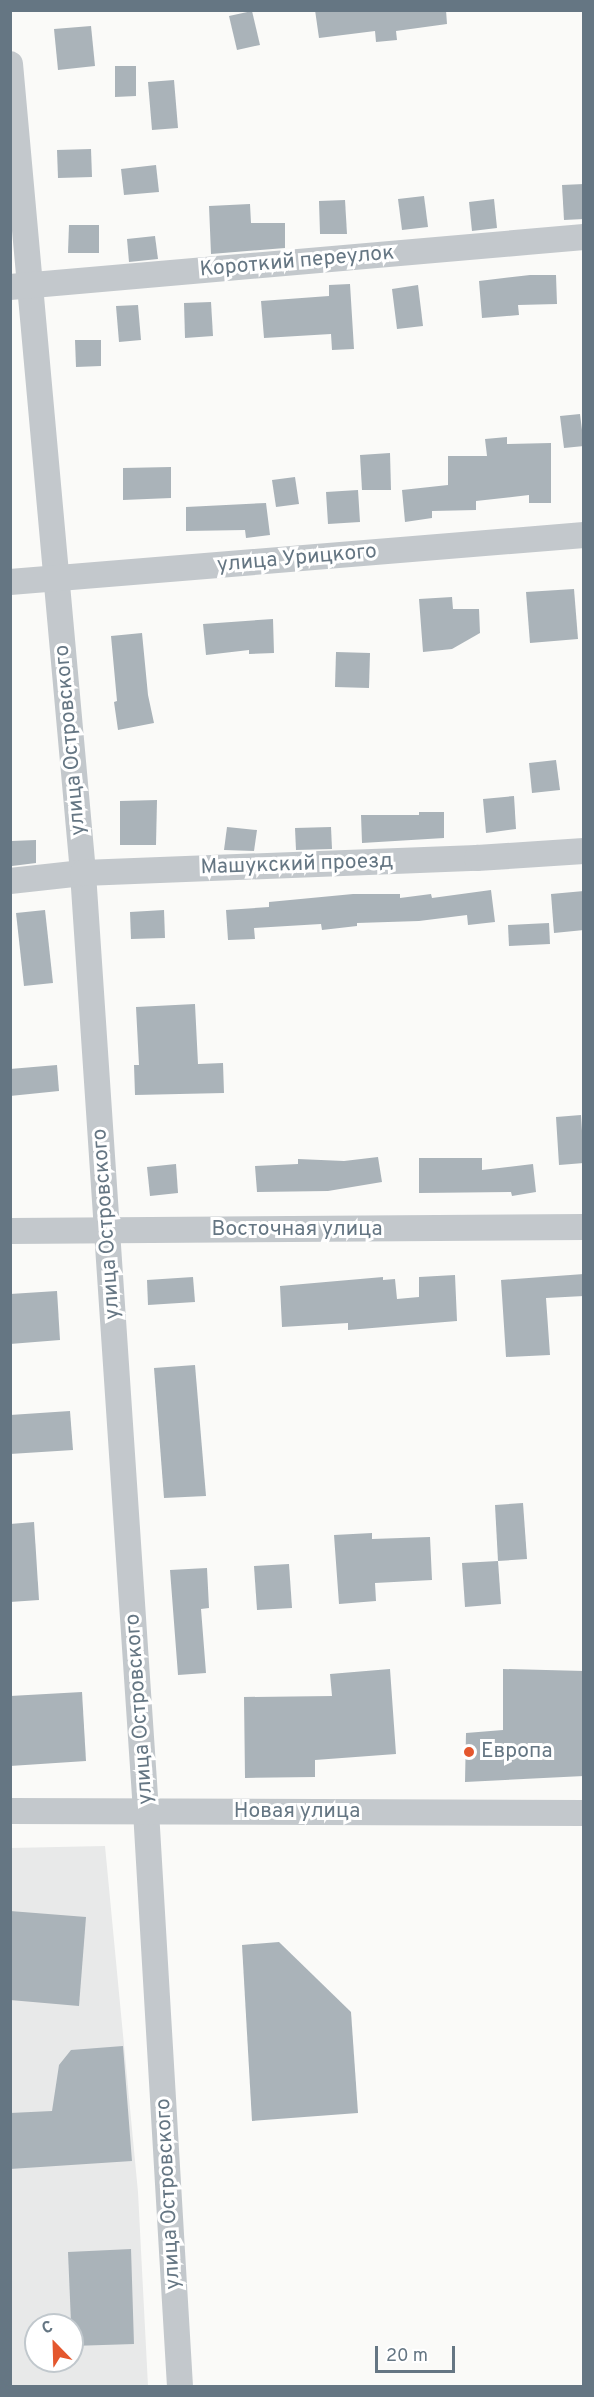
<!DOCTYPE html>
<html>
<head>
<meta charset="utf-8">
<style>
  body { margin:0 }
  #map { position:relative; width:594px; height:2397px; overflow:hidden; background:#fafaf8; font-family:Overpass,sans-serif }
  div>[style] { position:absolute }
  .built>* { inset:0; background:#e8e9e9 }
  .building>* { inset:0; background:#aab3b9 }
  .minor>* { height:26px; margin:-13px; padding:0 13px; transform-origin:13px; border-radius:13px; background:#c3c8cc }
  .dots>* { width:16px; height:16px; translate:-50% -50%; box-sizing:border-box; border:3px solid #fff; border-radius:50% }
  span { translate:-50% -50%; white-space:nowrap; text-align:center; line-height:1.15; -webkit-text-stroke:6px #fff; paint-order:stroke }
  .street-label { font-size:21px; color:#657683 }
  .poi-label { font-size:21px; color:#657683 }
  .left { translate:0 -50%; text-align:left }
  .frame { position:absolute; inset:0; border:12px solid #657683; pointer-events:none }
  .north { position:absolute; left:24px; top:2313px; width:60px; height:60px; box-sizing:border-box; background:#fff; border:2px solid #c1c8cd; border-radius:50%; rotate:337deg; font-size:16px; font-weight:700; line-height:24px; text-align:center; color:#657683 }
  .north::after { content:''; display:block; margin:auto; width:21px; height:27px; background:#e4572e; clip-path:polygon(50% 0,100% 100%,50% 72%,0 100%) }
  .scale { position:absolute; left:375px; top:2346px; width:80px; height:27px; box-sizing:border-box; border:3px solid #657683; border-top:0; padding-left:8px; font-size:18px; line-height:21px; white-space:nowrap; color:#657683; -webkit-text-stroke:4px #fff; paint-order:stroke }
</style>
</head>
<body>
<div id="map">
  <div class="built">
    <div style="clip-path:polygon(evenodd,105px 1846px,138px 2192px,148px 2386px,11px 2386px,10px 1848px,105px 1846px,36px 2325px,72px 2325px,72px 2361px,36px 2361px,36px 2325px)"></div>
  </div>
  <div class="building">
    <div style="clip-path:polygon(315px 10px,446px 10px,447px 24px,396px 31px,397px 40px,376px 42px,375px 31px,319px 38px)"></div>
    <div style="clip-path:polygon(252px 11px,260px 45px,237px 50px,229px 16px)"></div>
    <div style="clip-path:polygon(91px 26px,95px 66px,58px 70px,54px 29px)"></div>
    <div style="clip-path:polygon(115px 66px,136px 66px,136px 96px,115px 97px)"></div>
    <div style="clip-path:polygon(174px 80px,178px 128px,152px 130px,148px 82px)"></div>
    <div style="clip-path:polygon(91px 149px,92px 177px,58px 178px,57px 150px)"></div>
    <div style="clip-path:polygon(156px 165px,159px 192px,124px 195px,121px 169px)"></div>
    <div style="clip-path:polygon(584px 184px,584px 219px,564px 220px,562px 185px)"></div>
    <div style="clip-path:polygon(424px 196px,428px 227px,402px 230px,398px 199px)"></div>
    <div style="clip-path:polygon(494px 199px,497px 228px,472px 231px,469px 202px)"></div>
    <div style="clip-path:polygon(345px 200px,347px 234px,320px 234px,319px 201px)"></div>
    <div style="clip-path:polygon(250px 204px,251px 223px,285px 223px,285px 248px,211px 254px,209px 206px)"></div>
    <div style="clip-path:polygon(69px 225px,99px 225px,99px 253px,68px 253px)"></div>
    <div style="clip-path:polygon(155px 236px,158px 259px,129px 262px,127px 239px)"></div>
    <div style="clip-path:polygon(530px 275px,556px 275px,557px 304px,518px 305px,519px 315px,482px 318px,479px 281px)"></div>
    <div style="clip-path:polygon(350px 284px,354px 349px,332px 350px,331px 334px,264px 338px,261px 301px,329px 296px,329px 285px)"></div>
    <div style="clip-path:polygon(418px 285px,423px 326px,397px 329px,392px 289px)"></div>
    <div style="clip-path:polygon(211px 302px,213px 336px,185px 338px,184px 303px)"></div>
    <div style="clip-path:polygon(138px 305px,141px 340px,119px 342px,116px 306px)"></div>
    <div style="clip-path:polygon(75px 340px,101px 340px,101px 366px,76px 367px)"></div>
    <div style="clip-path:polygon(580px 414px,584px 446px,564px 448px,560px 416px)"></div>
    <div style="clip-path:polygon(507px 437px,507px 444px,551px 443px,551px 503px,529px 503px,529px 495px,476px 501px,476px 510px,432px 511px,432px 518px,405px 522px,402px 490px,448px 485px,448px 456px,487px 456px,485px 439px)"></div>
    <div style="clip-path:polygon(390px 453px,391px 490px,362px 490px,360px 455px)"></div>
    <div style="clip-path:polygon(171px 467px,171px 498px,123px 500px,123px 468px)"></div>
    <div style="clip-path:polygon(295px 477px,299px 504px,276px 507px,272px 480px)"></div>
    <div style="clip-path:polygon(358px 490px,360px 522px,328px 524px,326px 492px)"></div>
    <div style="clip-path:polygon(266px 503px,270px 535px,246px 538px,245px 530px,186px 531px,186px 507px)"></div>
    <div style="clip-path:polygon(574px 589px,578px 639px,530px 643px,526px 592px)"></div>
    <div style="clip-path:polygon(452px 597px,453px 609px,479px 609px,480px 633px,452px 649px,423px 652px,419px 599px)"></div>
    <div style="clip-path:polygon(273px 619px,274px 653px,249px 654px,249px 650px,206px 655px,203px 624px)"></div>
    <div style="clip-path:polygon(142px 633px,148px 695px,154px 723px,118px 730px,114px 702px,117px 701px,111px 636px)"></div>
    <div style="clip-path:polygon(336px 652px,370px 653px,369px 688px,335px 687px)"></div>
    <div style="clip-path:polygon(556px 760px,560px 790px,532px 793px,529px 763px)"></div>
    <div style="clip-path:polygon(514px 796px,516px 829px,486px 833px,483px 799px)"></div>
    <div style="clip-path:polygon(157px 800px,156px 845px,120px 845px,120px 801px)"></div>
    <div style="clip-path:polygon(419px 812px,444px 812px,444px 838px,362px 843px,361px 815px,419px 815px)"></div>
    <div style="clip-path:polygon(227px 827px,257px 830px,254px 851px,224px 850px)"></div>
    <div style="clip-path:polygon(331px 827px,332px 849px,296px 850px,295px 828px)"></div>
    <div style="clip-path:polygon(36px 840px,36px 863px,12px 866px,12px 841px)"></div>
    <div style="clip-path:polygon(491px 890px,495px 922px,468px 925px,467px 915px,419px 921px,357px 923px,357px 926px,322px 930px,321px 924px,254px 928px,255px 939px,228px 940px,226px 910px,269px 907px,269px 902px,353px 894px,400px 894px,400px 898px,431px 894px,432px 898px)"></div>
    <div style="clip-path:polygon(584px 891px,584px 930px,554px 933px,551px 894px)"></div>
    <div style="clip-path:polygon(45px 910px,53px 983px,24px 986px,16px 913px)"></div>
    <div style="clip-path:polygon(164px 910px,165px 938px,131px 939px,130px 912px)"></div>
    <div style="clip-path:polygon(549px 923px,550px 944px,509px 946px,508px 925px)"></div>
    <div style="clip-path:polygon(195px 1004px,198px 1064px,223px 1063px,224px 1093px,135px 1095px,134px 1065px,139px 1065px,136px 1007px)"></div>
    <div style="clip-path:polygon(57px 1065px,59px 1091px,10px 1096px,10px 1069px)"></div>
    <div style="clip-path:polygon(581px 1115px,584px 1163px,559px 1165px,556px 1117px)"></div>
    <div style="clip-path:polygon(378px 1157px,382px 1182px,328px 1191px,257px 1192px,255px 1166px,298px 1164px,298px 1159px,344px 1161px)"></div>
    <div style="clip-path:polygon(419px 1158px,482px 1158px,482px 1170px,533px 1164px,536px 1192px,512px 1196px,511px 1192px,419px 1193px)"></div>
    <div style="clip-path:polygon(176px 1164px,178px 1193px,150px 1196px,147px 1167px)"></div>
    <div style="clip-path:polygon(584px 1274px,584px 1296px,546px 1298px,550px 1355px,506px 1357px,501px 1280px)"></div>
    <div style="clip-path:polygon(455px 1275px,457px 1321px,348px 1330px,348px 1323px,282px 1327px,280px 1286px,383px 1277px,383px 1280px,395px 1279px,397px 1299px,419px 1297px,419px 1277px)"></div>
    <div style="clip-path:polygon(193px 1277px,195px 1302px,148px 1305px,147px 1280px)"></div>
    <div style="clip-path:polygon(57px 1291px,60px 1340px,10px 1344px,10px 1294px)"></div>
    <div style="clip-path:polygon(195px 1365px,206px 1496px,164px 1498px,154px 1368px)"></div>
    <div style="clip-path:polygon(70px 1411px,73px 1450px,10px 1454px,10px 1415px)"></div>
    <div style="clip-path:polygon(523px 1503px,527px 1559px,498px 1561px,495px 1505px)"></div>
    <div style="clip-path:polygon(34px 1522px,39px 1600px,10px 1602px,10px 1524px)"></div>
    <div style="clip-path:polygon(372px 1533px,372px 1539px,430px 1537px,432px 1580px,375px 1583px,376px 1601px,339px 1604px,334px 1535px)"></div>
    <div style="clip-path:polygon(498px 1561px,501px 1604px,465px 1607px,462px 1563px)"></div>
    <div style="clip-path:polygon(289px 1564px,292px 1608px,257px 1610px,254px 1566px)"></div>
    <div style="clip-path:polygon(207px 1568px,209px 1608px,201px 1609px,206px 1673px,178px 1675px,170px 1570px)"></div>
    <div style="clip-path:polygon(390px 1669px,396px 1754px,315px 1760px,315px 1777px,245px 1778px,244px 1697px,332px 1696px,330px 1674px)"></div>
    <div style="clip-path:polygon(503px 1669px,584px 1671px,584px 1776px,465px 1782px,466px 1733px,503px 1730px)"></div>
    <div style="clip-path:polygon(82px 1692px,86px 1761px,10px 1766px,10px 1696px)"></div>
    <div style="clip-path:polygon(10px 1911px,86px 1917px,79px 2006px,10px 2000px)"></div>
    <div style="clip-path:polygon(279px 1942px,351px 2012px,358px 2113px,252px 2121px,242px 1945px)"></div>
    <div style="clip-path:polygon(123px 2046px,132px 2161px,10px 2169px,10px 2113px,52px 2111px,59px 2065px,71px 2050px)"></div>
    <div style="clip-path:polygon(131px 2249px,134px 2344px,72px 2346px,68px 2252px)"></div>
  </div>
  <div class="minor">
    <div style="left:10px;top:64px;width:812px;rotate:84.84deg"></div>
    <div style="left:83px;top:873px;width:940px;rotate:86.16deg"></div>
    <div style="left:146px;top:1811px;width:576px;rotate:86.62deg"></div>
    <div style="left:10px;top:287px;width:576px;rotate:-4.98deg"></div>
    <div style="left:10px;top:582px;width:576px;rotate:-4.68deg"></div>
    <div style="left:10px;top:881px;width:73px;rotate:-6.3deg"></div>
    <div style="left:83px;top:873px;width:394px;rotate:-2.2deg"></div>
    <div style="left:477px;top:858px;width:107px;rotate:-3.7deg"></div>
    <div style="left:10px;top:1231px;width:574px;rotate:-0.4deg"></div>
    <div style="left:10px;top:1811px;width:574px;rotate:0.2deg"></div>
  </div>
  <div class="dots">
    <div style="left:469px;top:1752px;background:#e4572e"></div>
  </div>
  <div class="street-label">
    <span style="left:297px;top:262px;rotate:-5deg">Короткий переулок</span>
    <span style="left:297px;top:559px;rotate:-5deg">улица Урицкого</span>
    <span style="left:71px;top:740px;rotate:-95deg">улица Островского</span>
    <span style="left:297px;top:865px;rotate:-2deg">Машукский проезд</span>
    <span style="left:107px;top:1224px;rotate:-94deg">улица Островского</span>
    <span style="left:297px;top:1230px">Восточная улица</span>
    <span style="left:140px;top:1709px;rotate:-94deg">улица Островского</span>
    <span style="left:297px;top:1812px">Новая улица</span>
    <span style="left:169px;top:2194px;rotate:-93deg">улица Островского</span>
  </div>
  <div class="poi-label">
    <span class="left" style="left:481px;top:1752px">Европа</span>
  </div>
  <div class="frame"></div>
  <div class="north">С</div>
  <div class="scale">20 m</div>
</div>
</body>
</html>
